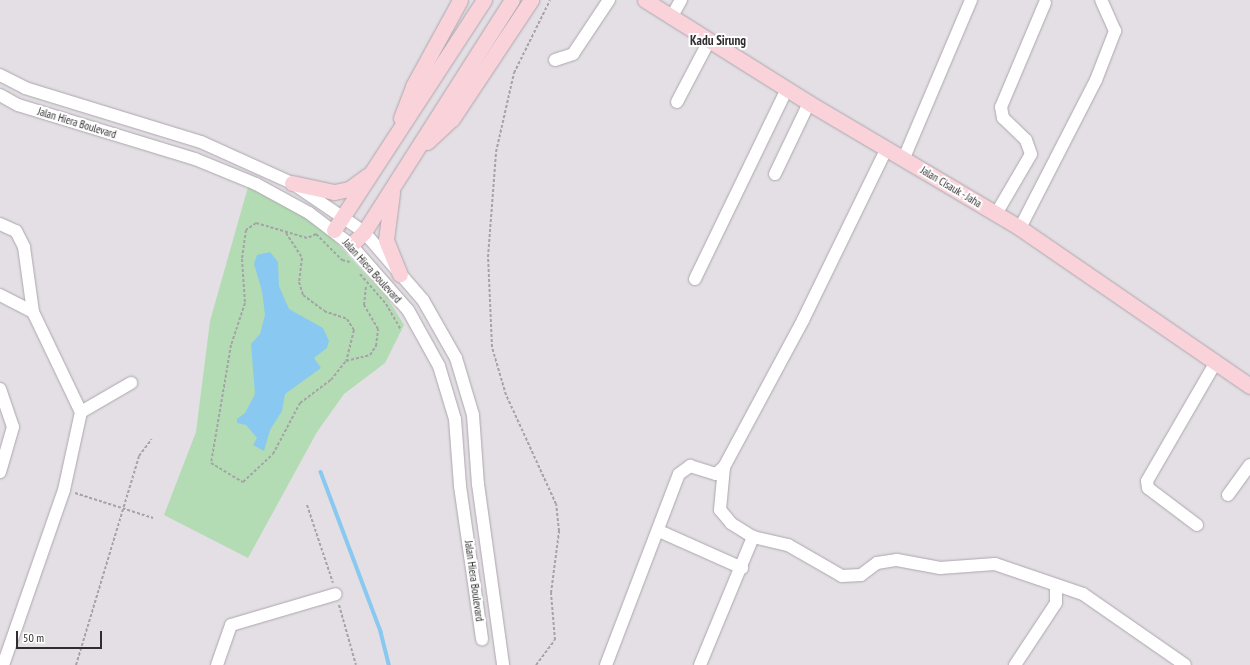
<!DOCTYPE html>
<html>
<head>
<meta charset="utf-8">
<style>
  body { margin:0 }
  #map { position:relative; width:1250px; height:665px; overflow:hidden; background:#e3dfe4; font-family:"PT Sans Narrow",sans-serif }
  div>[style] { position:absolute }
  .green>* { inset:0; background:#b3dcb4 }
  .water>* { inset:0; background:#89c8f0 }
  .stream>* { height:3.5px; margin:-1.75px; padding:0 1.75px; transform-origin:1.75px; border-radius:1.75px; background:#89c8f0 }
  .path>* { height:2px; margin-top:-1px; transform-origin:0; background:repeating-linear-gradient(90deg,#a6a3a7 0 3px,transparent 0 5px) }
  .roads { filter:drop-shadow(0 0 1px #aca7ad) drop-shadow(0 0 1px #aca7ad) }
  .minor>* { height:12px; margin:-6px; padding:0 6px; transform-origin:6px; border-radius:6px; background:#fff }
  .major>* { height:15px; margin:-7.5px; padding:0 7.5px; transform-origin:7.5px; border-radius:7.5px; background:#fad2da }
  span { translate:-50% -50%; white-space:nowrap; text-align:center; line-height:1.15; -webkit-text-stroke:4px #fff; paint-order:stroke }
  .street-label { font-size:11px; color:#2f2d2f }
  .quarter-label { font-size:13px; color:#2f2d2f; font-weight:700 }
  .scale { position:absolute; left:16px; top:631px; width:86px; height:18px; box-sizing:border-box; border:2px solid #2f2d2f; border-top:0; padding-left:5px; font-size:12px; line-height:14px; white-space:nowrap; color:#2f2d2f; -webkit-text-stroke:3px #fff; paint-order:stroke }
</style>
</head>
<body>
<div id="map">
  <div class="green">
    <div style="clip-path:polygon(248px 187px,293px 208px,331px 237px,387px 297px,404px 325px,385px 363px,344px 394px,317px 432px,248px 558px,164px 515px,196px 432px,210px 321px)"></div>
  </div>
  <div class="water">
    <div style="clip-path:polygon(270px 252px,278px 262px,279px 286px,289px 309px,323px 328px,329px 341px,327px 348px,314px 358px,321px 368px,285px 394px,282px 411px,270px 430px,264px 451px,253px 445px,257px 438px,246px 425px,237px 423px,237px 419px,245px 413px,255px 394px,251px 344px,260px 334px,265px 315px,262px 291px,254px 264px,257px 255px)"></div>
  </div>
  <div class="stream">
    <div style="left:321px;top:472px;width:171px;rotate:69.4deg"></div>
    <div style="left:381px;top:632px;width:34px;rotate:76deg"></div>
  </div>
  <div class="path">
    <div style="left:286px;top:233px;width:30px;rotate:57deg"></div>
    <div style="left:302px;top:258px;width:24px;rotate:97deg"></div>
    <div style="left:299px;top:282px;width:14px;rotate:73deg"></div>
    <div style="left:303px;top:295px;width:26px;rotate:37deg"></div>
    <div style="left:324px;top:311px;width:24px;rotate:19deg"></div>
    <div style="left:347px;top:319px;width:13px;rotate:58deg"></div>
    <div style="left:354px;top:330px;width:32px;rotate:104deg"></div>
    <div style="left:346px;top:361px;width:25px;rotate:-14deg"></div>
    <div style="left:370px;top:355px;width:11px;rotate:-56deg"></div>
    <div style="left:376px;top:346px;width:17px;rotate:-83deg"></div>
    <div style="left:378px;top:329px;width:28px;rotate:-120deg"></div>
    <div style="left:364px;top:305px;width:20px;rotate:-84deg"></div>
    <div style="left:316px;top:234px;width:10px;rotate:156deg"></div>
    <div style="left:307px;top:238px;width:53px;rotate:-163.6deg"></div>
    <div style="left:256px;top:223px;width:12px;rotate:145deg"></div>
    <div style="left:246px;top:230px;width:29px;rotate:98deg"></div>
    <div style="left:242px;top:259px;width:44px;rotate:86.1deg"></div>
    <div style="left:245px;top:303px;width:44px;rotate:108.4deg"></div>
    <div style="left:231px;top:345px;width:120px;rotate:99.6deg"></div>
    <div style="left:211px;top:463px;width:37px;rotate:31deg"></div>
    <div style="left:243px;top:482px;width:41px;rotate:-43deg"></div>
    <div style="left:273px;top:454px;width:58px;rotate:-62.1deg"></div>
    <div style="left:300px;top:403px;width:39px;rotate:-37deg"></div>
    <div style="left:331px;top:380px;width:24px;rotate:-52deg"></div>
    <div style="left:316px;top:234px;width:37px;rotate:45deg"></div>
    <div style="left:342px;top:260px;width:8px;rotate:14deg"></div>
    <div style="left:360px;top:274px;width:40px;rotate:49deg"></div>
    <div style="left:386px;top:304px;width:30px;rotate:60deg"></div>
    <div style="left:75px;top:493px;width:82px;rotate:17.8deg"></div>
    <div style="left:307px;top:505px;width:82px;rotate:71.6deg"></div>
    <div style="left:339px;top:605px;width:62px;rotate:74.2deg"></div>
    <div style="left:76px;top:665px;width:218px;rotate:-73.2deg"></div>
    <div style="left:139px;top:456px;width:21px;rotate:-53deg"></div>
    <div style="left:536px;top:665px;width:31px;rotate:-53deg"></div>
    <div style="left:555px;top:640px;width:47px;rotate:-94.9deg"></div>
    <div style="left:551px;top:593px;width:63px;rotate:-82.6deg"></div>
    <div style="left:559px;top:531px;width:27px;rotate:-96deg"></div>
    <div style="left:556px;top:504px;width:120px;rotate:-114.6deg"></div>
    <div style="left:506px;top:395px;width:50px;rotate:-106.3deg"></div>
    <div style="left:492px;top:347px;width:90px;rotate:-92.5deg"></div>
    <div style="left:488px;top:257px;width:105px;rotate:-85.6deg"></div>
    <div style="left:496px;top:152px;width:81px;rotate:-77.2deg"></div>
    <div style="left:514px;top:73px;width:81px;rotate:-63.7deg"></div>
  </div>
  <div class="roads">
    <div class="minor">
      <div style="left:671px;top:18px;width:21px;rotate:-61deg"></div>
      <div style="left:555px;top:60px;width:19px;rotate:-18deg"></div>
      <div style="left:573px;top:54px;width:65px;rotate:-56.3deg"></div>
      <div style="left:0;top:75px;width:28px;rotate:27deg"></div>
      <div style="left:25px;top:88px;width:184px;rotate:17.1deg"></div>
      <div style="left:201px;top:142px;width:100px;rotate:24.3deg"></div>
      <div style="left:292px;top:183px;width:87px;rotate:34.2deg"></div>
      <div style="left:364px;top:232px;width:90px;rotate:49.1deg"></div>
      <div style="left:423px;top:300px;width:67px;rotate:60.4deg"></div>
      <div style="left:456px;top:358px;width:59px;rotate:73.4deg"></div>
      <div style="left:473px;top:415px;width:69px;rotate:85.9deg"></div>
      <div style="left:478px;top:484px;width:183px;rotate:82.1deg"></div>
      <div style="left:0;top:95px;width:21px;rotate:29deg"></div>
      <div style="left:18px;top:105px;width:185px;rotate:17deg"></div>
      <div style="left:195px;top:159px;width:66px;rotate:22.3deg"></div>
      <div style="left:256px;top:184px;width:60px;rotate:28.7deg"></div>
      <div style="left:309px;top:213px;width:53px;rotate:37.3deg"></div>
      <div style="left:351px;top:245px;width:86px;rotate:48.8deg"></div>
      <div style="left:408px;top:310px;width:64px;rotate:61deg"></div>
      <div style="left:439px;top:366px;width:55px;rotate:73.2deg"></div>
      <div style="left:455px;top:419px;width:67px;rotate:85.7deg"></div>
      <div style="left:460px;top:486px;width:155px;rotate:81.8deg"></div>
      <div style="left:677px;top:102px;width:69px;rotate:-62.3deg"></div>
      <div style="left:904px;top:158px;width:172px;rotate:-67deg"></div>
      <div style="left:775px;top:174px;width:79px;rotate:-64.4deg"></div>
      <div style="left:996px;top:214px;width:69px;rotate:-59.7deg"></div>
      <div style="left:1031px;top:154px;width:15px;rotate:-110deg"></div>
      <div style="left:1026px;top:140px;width:32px;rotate:-136deg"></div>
      <div style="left:1003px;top:118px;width:11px;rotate:-100deg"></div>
      <div style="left:1001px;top:107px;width:113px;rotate:-67.1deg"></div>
      <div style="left:0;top:224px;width:17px;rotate:24deg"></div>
      <div style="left:16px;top:231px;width:18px;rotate:63deg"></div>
      <div style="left:24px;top:247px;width:66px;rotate:82.1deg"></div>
      <div style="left:1020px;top:228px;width:166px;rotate:-62.8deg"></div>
      <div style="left:1096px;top:80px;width:53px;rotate:-68.8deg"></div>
      <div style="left:1115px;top:31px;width:34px;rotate:-114deg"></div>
      <div style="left:695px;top:279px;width:211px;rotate:-64.2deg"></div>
      <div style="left:0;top:295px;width:37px;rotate:27deg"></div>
      <div style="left:33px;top:312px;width:111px;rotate:64.4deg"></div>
      <div style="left:81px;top:412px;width:80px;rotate:102.3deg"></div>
      <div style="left:64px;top:490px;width:185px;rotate:109.2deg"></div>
      <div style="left:0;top:389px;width:40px;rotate:71.1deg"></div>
      <div style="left:13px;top:427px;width:47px;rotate:106.1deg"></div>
      <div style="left:81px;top:412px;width:58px;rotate:-30.1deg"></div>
      <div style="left:1228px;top:495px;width:37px;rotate:-54deg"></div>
      <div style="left:1197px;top:525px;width:61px;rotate:-142.9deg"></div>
      <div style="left:1148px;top:488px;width:7px;rotate:-98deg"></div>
      <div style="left:1147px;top:481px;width:138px;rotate:-59.9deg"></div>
      <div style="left:659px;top:531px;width:91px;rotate:24deg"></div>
      <div style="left:753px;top:537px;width:36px;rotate:13deg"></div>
      <div style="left:788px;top:545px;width:62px;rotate:29.9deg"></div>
      <div style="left:842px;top:576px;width:19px;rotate:-3deg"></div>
      <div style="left:861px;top:575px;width:20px;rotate:-37deg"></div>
      <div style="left:877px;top:563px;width:20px;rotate:-9deg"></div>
      <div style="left:897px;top:560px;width:44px;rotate:10.5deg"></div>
      <div style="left:940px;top:568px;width:55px;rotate:-4.2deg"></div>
      <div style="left:995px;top:564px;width:93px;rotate:18.8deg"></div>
      <div style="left:1083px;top:594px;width:124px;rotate:34.8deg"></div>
      <div style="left:217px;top:665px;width:42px;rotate:-70.7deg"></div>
      <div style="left:231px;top:625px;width:109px;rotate:-16.4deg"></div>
      <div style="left:606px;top:665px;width:204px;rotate:-69.1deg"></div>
      <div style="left:679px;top:474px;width:14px;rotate:-36deg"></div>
      <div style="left:690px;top:466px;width:27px;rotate:17deg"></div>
      <div style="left:716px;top:474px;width:11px;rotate:-41deg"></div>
      <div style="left:724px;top:467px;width:167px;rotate:-61.7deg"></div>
      <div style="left:803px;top:320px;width:191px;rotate:-64deg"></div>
      <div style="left:700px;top:665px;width:139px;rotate:-67.5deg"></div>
      <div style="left:753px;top:537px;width:26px;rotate:-148deg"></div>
      <div style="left:731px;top:523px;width:17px;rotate:-130deg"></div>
      <div style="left:720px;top:510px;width:43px;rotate:-84.7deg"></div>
      <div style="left:1015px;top:665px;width:74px;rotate:-56.5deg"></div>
      <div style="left:1056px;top:603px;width:15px;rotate:-90deg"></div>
    </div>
    <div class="major">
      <div style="left:645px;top:0;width:194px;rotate:32.1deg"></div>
      <div style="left:809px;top:103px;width:245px;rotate:30.6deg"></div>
      <div style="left:1020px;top:228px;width:279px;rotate:34.5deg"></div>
      <div style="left:401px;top:118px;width:34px;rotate:-69deg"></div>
      <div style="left:413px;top:86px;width:98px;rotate:-61.3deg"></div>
      <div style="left:427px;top:142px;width:34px;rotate:-43deg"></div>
      <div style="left:452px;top:119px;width:143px;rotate:-56.4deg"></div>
      <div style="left:292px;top:183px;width:43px;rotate:12.1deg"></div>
      <div style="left:334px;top:192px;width:15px;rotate:-11deg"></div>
      <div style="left:349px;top:189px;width:22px;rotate:-36deg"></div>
      <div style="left:392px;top:193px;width:47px;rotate:97.3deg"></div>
      <div style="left:386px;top:240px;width:37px;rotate:68deg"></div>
      <div style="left:334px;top:230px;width:275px;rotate:-56.9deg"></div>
      <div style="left:351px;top:245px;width:18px;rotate:-45deg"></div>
      <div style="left:364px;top:232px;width:275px;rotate:-57.5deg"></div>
    </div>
  </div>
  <div class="street-label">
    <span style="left:77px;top:123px;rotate:17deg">Jalan Hiera Boulevard</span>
    <span style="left:951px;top:187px;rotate:31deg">Jalan Cisauk - Jaha</span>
    <span style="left:372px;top:271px;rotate:48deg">Jalan Hiera Boulevard</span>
    <span style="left:474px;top:581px;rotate:82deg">Jalan Hiera Boulevard</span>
  </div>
  <div class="quarter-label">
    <span style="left:718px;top:41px">Kadu Sirung</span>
  </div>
  <div class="scale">50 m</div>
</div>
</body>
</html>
